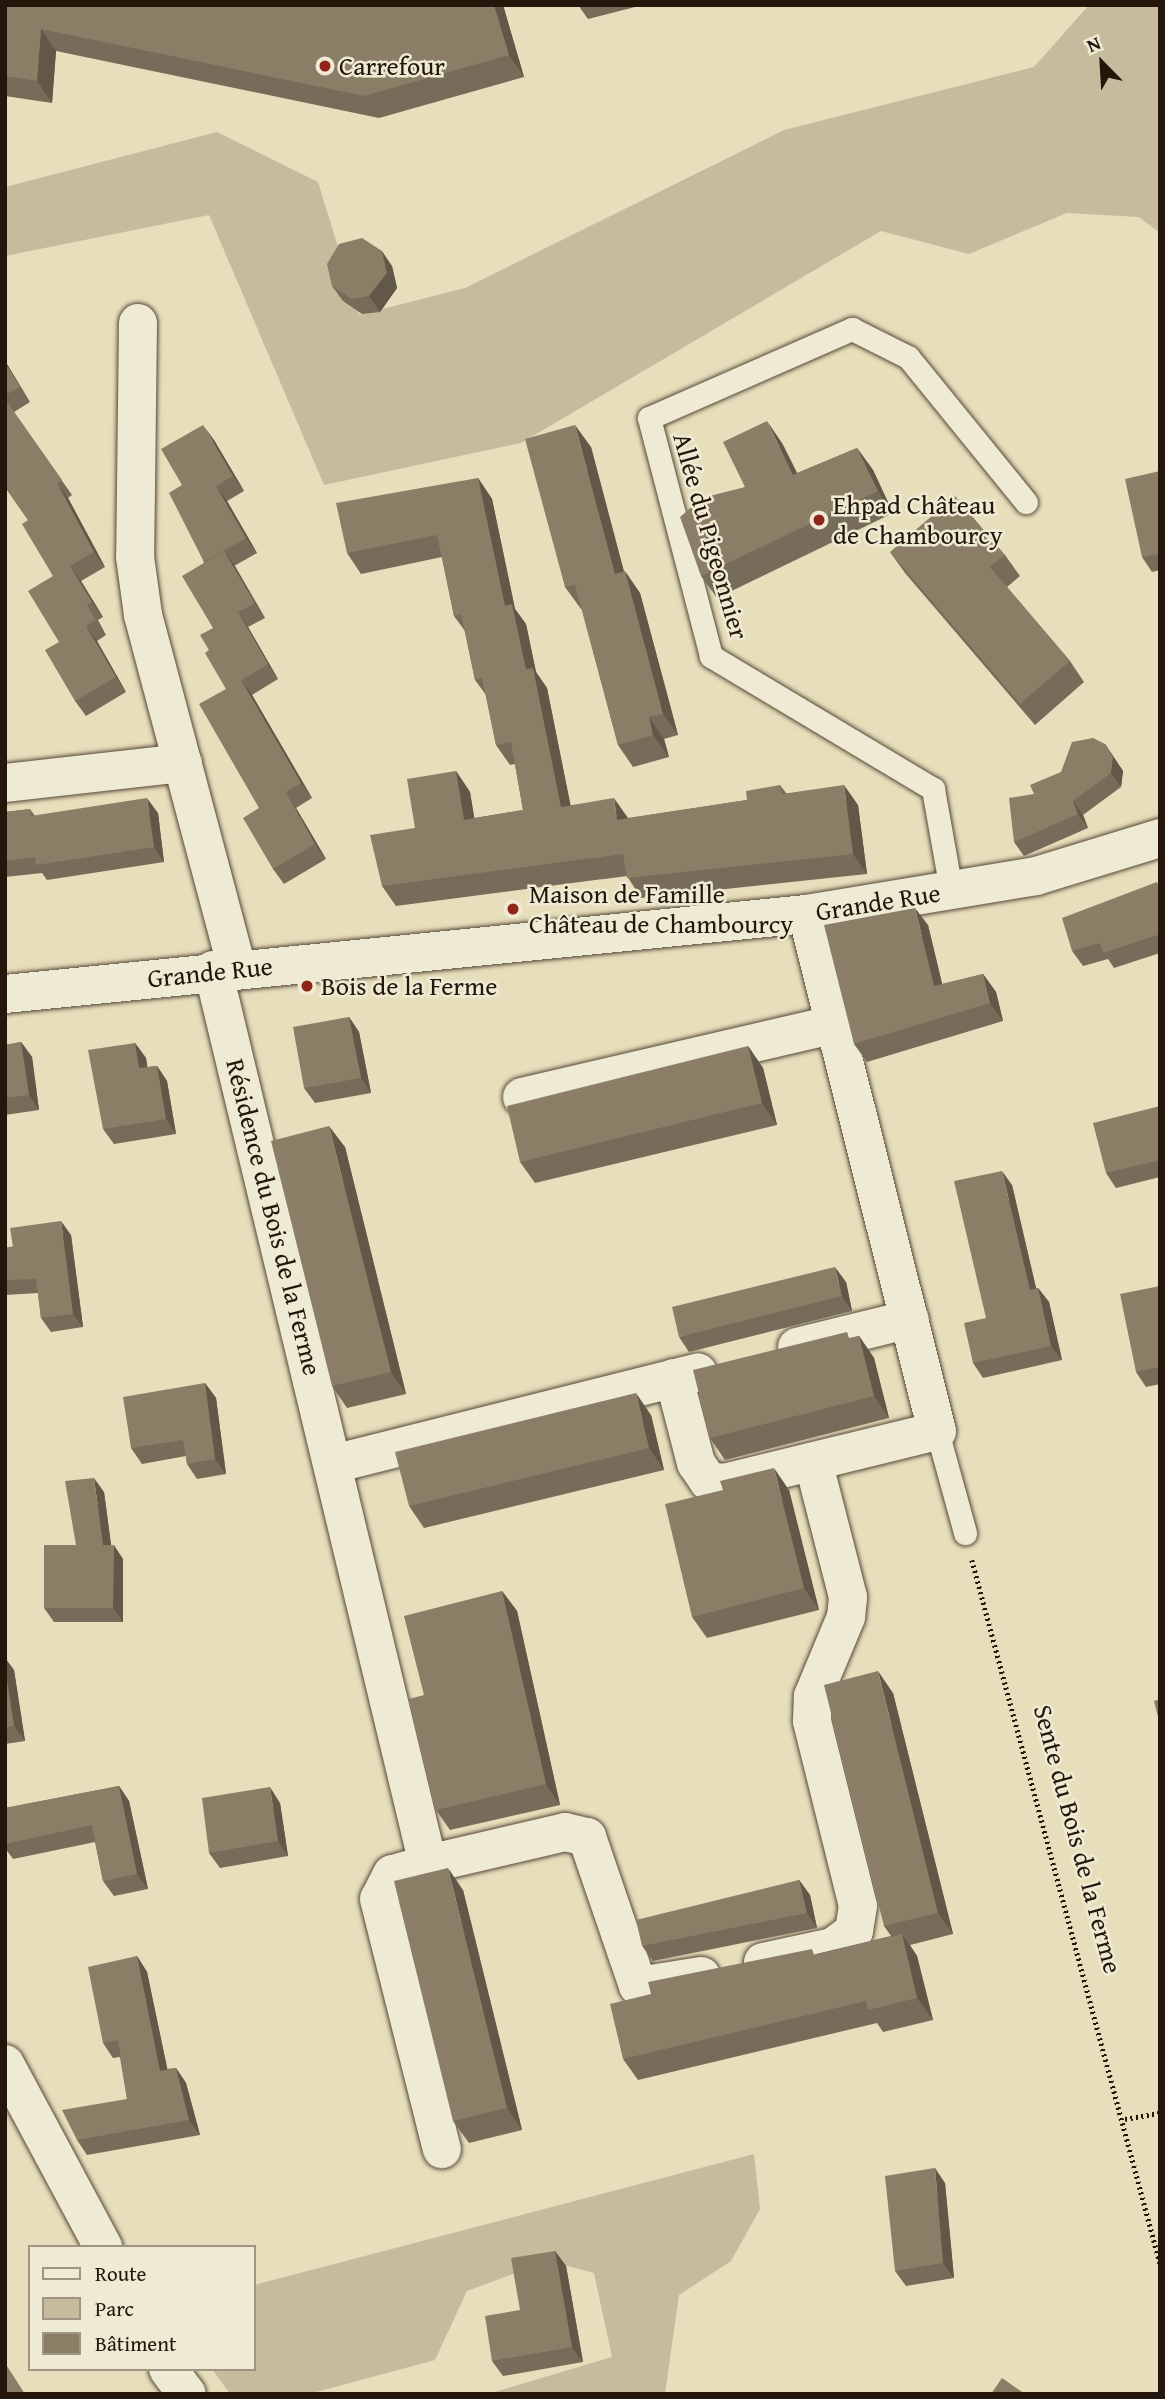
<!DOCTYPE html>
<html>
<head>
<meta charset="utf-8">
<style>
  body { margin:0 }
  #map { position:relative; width:1165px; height:2399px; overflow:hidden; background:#e7debb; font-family:"Gentium Book Plus",serif }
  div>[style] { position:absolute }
  .green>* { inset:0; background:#c6bc9d }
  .path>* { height:4.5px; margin-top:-2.25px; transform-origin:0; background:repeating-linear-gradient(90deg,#25160c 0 2px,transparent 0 5.5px) }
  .roads { filter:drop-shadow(0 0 2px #564838) drop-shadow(0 0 2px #564838) }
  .service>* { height:23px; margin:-11.5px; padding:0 11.5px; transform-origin:11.5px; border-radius:11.5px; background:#efead3 }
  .minor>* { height:38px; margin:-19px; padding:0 19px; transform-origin:19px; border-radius:19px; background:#efead3 }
  .tertiary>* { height:38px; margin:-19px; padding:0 19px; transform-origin:19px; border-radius:19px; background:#efead3 }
  .wall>* { inset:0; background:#776c59 }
  .shaded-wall>* { inset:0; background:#615848 }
  .building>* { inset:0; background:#8a7e67 }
  .dots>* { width:19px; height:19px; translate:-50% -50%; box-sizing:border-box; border:4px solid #efead3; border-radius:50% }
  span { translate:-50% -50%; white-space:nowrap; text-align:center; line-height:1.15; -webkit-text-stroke:5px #efead3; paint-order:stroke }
  .poi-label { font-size:26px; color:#25160c }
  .left { translate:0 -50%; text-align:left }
  .street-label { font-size:26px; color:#25160c }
  .frame { position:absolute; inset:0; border:7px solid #25160c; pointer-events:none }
  .legend { position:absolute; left:28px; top:2245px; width:228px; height:126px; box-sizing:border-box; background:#efead3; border:2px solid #9e9583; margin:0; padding:9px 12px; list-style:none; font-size:21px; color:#25160c }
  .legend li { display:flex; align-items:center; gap:14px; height:35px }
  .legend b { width:35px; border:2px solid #9e9583 }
  .north { position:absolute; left:1067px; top:28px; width:70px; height:70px; -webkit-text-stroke:5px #efead3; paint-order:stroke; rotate:336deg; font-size:19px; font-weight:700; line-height:28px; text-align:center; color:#25160c }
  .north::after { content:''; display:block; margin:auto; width:24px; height:32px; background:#25160c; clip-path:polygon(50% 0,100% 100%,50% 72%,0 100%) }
</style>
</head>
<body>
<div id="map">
  <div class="green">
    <div style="clip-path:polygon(1089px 5px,1160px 5px,1160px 233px,1139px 217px,1067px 213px,969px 254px,881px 231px,521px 443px,324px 485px,209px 215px,5px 256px,5px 187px,217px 132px,318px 182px,359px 315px,465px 288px,784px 130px,1034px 67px)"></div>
    <div style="clip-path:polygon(754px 2154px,760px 2209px,731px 2261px,679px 2295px,665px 2394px,488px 2394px,612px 2357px,594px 2273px,548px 2261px,467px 2291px,435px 2360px,309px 2394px,230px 2394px,212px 2369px,254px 2369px,254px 2285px)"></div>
  </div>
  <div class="path">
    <div style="left:972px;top:1560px;width:728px;rotate:75.03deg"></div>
    <div style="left:1125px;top:2119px;width:36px;rotate:-10deg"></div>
  </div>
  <div class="roads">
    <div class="service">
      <div style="left:951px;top:890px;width:103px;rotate:-100.1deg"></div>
      <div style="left:933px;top:789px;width:259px;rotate:-149.1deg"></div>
      <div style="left:711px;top:656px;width:246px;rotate:-104.6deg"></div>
      <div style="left:649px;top:418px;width:222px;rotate:-23.7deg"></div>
      <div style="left:852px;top:329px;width:63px;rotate:26.6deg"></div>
      <div style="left:908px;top:357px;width:187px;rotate:50.9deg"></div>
      <div style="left:937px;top:1431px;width:106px;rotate:74.6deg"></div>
    </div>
    <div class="minor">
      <div style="left:138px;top:323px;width:234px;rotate:90.7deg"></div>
      <div style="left:135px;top:557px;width:59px;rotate:82.1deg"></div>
      <div style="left:143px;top:615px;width:365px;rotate:75.1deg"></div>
      <div style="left:5px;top:783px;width:179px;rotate:-6.4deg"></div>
      <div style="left:213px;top:970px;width:919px;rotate:76.48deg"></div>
      <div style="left:428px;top:1864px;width:37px;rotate:164deg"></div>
      <div style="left:392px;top:1874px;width:28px;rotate:117deg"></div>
      <div style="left:379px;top:1899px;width:258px;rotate:75.9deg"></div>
      <div style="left:5px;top:994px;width:806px;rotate:-5.7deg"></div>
      <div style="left:807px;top:914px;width:232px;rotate:-9.4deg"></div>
      <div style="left:1036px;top:876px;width:130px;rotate:-17deg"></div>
      <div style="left:522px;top:1097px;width:321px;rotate:-13.1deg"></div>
      <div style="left:797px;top:1347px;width:116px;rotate:-13.9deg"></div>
      <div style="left:674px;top:1378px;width:88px;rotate:75.5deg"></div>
      <div style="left:696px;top:1463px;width:22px;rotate:56deg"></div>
      <div style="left:708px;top:1481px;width:16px;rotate:7deg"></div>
      <div style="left:724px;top:1483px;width:219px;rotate:-13.7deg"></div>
      <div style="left:937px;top:1431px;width:533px;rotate:-104.11deg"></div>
      <div style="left:337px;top:1463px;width:372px;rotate:-14.1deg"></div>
      <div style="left:428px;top:1864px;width:141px;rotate:-13.1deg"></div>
      <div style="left:565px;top:1832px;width:23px;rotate:13deg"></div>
      <div style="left:587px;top:1837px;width:157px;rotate:71.1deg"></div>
      <div style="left:638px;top:1986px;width:64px;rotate:-9deg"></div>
      <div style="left:763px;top:1962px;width:72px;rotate:-12.1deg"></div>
      <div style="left:833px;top:1947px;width:26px;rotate:-37deg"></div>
      <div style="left:854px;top:1931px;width:25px;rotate:-81deg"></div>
      <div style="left:858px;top:1906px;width:191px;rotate:-104deg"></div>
      <div style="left:812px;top:1721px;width:25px;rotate:-88deg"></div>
      <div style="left:813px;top:1696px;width:86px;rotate:-67.3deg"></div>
      <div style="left:846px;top:1617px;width:20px;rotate:-84deg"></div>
      <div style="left:848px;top:1597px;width:140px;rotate:-104.4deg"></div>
    </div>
    <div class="tertiary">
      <div style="left:5px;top:2064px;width:208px;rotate:61.8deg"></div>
      <div style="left:168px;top:2369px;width:31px;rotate:53deg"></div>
    </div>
  </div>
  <div class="wall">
    <div style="clip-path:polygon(5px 5px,503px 5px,524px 77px,379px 118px,56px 51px,52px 103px,5px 96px)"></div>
    <div style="clip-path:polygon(578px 5px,643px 5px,588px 19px)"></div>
    <div style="clip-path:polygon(392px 266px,397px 288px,380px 312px,362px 314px,343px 301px,332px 286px)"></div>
    <div style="clip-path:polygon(5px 361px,30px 402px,14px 412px,72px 495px,68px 498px,105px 567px,81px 581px,103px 617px,98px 620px,106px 635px,97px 641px,126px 692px,86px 716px,75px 701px,59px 642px,53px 576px,28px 520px,5px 487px)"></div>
    <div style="clip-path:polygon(214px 440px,244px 491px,227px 501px,257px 553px,234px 566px,265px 618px,248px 627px,278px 679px,252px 695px,312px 798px,296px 808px,326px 859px,284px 884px,273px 869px,259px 808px,226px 689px,209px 650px,213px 628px,204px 563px,182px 485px)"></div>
    <div style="clip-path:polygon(782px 443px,797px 473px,857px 448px,873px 470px,893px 513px,717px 598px,701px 576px,745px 487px)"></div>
    <div style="clip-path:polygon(591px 447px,624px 571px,640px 593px,678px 735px,664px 739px,669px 757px,633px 767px,618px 745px,582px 609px,581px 609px,565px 587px)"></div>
    <div style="clip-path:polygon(1160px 471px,1160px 570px,1152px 572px,1142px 557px)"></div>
    <div style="clip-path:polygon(478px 478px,492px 499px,515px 609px,526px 624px,536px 672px,547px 688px,570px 805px,628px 818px,747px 800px,780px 785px,786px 793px,858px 805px,867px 874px,641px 898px,627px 876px,396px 906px,382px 886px,415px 828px,456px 771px,470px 792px,474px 818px,523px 810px,515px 764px,510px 765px,496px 745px,486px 695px,475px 680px,465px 631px,454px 616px,442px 557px,361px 574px,347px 553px)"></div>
    <div style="clip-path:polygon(890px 552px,1005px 555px,1020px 576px,1007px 587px,1070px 661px,1084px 682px,1035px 725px,905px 573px)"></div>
    <div style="clip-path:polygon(1105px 744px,1123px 771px,1121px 787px,1083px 815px,1088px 828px,1024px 856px,1014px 842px,1034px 794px,1061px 772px)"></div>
    <div style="clip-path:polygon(30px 809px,35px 816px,158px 813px,164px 862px,47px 880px,42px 873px,5px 877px,5px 812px)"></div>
    <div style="clip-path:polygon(1160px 886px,1160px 953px,1114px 968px,1108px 959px,1083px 966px,1072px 951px)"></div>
    <div style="clip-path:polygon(928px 925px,942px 984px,983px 974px,996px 992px,1003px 1021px,867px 1062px,854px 1044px)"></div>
    <div style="clip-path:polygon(349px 1017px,359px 1032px,371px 1093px,315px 1103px,304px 1088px)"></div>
    <div style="clip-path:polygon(21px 1042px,32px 1057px,39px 1110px,5px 1115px,5px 1045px)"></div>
    <div style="clip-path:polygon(135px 1043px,146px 1058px,147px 1067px,157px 1066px,167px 1081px,176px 1134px,114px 1144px,103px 1129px)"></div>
    <div style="clip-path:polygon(748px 1046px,763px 1068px,777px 1125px,535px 1183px,520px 1162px)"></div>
    <div style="clip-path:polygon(1160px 1106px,1160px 1177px,1116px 1188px,1106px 1173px)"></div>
    <div style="clip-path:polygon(345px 1147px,406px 1394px,347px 1408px,332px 1386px)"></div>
    <div style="clip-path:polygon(1012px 1185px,1036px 1288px,1038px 1288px,1049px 1302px,1062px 1360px,983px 1378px,973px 1363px,986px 1318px)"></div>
    <div style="clip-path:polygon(71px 1235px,83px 1327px,51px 1332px,41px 1318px,38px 1293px,5px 1295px,5px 1248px)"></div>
    <div style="clip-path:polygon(846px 1282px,852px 1311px,689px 1352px,679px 1337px)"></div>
    <div style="clip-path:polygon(1160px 1286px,1160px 1384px,1146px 1387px,1136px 1372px)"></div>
    <div style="clip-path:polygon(859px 1336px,874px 1358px,889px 1418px,725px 1460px,710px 1438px,851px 1338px)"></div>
    <div style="clip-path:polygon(205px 1383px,216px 1398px,226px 1474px,197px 1479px,187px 1464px,186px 1456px,142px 1464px,131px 1448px)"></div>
    <div style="clip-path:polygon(651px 1415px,664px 1470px,424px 1528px,409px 1506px)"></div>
    <div style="clip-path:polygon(789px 1490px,819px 1610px,707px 1638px,692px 1617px)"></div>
    <div style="clip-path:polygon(104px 1492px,111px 1545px,123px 1559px,123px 1622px,54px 1622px,44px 1608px)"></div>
    <div style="clip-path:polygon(502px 1591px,517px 1611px,560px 1805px,450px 1830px,436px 1810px,424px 1695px)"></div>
    <div style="clip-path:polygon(5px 1658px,14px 1670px,25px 1741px,5px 1744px)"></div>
    <div style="clip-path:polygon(893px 1693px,953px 1934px,910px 1945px,917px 1956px,933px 2020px,883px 2032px,877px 2023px,638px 2080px,623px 2059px,816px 1954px,891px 1936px,884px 1926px)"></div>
    <div style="clip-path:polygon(119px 1786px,129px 1801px,148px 1889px,114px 1896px,103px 1881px,95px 1842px,13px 1859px,5px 1848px,5px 1808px)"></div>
    <div style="clip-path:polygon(280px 1803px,288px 1856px,220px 1868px,209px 1853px)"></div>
    <div style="clip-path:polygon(799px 1880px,810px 1895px,817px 1928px,653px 1961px,642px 1946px)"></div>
    <div style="clip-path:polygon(463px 1890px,522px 2130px,469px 2143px,453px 2121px)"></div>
    <div style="clip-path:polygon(137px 1956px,147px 1972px,167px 2069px,176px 2068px,186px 2083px,200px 2135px,87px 2155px,77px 2140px,127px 2099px,120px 2057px,113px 2058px,103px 2043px)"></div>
    <div style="clip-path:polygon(945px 2183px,954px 2278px,906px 2286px,895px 2271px)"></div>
    <div style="clip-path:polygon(555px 2251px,566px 2266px,583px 2362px,503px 2376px,492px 2361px,520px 2310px)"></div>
  </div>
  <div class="shaded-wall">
    <div style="clip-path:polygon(494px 5px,503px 5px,524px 77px,509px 55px)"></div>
    <div style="clip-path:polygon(41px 29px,56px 51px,52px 103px,37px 81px)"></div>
    <div style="clip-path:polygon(382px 251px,392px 266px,397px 288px,380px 312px,369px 296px)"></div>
    <div style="clip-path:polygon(5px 361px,30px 402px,5px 363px)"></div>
    <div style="clip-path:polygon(767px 421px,782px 443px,809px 497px,793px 475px)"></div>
    <div style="clip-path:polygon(203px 425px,214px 440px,244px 491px,233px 476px)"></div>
    <div style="clip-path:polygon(575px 425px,591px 447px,630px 596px,615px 574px)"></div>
    <div style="clip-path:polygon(857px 448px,873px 470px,893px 513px,878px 491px)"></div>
    <div style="clip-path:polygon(478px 478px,492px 499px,515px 609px,526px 624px,536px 672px,547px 688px,575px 827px,561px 807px,526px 669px,505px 606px)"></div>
    <div style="clip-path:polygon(57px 483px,68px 498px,105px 567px,94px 552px)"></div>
    <div style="clip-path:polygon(216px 486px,227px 501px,257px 553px,246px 538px)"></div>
    <div style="clip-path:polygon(224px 551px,235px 566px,265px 618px,255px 603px)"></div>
    <div style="clip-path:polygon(70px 566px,81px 581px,103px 617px,92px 602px)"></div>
    <div style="clip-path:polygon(625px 571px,640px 593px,678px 735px,663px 714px)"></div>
    <div style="clip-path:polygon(238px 612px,248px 627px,278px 679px,268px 664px)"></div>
    <div style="clip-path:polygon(86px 626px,97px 641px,126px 692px,116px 677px)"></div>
    <div style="clip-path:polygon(241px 680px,252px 695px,312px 798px,301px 783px)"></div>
    <div style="clip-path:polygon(649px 717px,664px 739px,669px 757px,653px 735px)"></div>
    <div style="clip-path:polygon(1105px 744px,1123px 771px,1121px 787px,1111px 773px)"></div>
    <div style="clip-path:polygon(456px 771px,470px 792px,478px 840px,464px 820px)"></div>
    <div style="clip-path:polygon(844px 785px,858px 805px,867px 874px,853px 854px)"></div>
    <div style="clip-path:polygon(286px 792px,296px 808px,326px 859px,315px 844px)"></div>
    <div style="clip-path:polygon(147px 798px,158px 813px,164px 862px,154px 847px)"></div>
    <div style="clip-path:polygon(614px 798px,628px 818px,617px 820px)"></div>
    <div style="clip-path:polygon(1073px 801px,1083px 815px,1088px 828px,1078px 814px)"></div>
    <div style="clip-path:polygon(915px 908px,928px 925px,947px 1004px,934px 986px)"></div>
    <div style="clip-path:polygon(983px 974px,996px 992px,1003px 1021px,990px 1003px)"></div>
    <div style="clip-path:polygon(349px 1017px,359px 1032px,371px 1093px,361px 1078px)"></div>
    <div style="clip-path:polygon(21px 1042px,32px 1057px,39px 1110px,29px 1095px)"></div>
    <div style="clip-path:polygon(135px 1043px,146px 1058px,150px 1083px,139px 1068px)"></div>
    <div style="clip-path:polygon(748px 1046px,763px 1068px,777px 1125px,762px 1103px)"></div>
    <div style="clip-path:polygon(157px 1066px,167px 1081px,176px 1134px,166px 1119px)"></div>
    <div style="clip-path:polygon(329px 1126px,345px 1147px,406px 1394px,391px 1372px)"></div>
    <div style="clip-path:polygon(1002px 1171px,1012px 1185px,1040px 1305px,1030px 1290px)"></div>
    <div style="clip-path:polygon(61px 1221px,71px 1235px,83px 1327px,73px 1314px)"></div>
    <div style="clip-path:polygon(835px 1267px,846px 1282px,852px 1311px,842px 1296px)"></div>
    <div style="clip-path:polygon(1038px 1288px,1049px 1302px,1062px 1360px,1051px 1346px)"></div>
    <div style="clip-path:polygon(859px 1336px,874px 1358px,889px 1418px,874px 1396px)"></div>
    <div style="clip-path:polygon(205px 1383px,216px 1398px,226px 1474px,215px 1459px)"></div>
    <div style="clip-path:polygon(636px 1393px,651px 1415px,664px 1470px,649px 1448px)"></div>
    <div style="clip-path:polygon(774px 1468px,789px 1490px,819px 1610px,804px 1588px)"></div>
    <div style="clip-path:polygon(94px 1478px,104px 1492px,113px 1559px,103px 1545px)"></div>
    <div style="clip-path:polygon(114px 1545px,123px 1559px,123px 1622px,113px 1608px)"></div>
    <div style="clip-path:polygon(502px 1591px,517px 1611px,560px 1805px,546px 1784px)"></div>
    <div style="clip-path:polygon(5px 1658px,14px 1670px,25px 1741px,14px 1726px,5px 1667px)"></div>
    <div style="clip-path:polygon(878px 1671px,893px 1693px,953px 1934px,938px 1913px)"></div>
    <div style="clip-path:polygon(119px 1786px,129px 1801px,148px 1889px,137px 1874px)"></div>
    <div style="clip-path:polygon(270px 1787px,280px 1803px,288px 1856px,278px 1841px)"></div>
    <div style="clip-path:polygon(448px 1868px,463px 1890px,522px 2130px,507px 2108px)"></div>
    <div style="clip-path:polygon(799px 1880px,810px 1895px,817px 1928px,807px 1913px)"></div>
    <div style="clip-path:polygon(902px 1934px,917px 1956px,933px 2020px,917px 1998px)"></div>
    <div style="clip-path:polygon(137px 1956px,147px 1972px,171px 2086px,160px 2071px)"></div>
    <div style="clip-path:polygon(176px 2068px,186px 2083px,200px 2135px,189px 2120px)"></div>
    <div style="clip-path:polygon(935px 2168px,945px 2183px,954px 2278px,943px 2263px)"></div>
    <div style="clip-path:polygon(555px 2251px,566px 2266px,583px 2362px,572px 2347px)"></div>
  </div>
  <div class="building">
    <div style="clip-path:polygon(5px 5px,494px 5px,509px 55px,364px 96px,41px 29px,37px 81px,5px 76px)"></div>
    <div style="clip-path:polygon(362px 238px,382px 251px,387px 273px,369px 296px,352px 299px,332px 286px,327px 264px,339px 244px)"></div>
    <div style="clip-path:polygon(5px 363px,20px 387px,5px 395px)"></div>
    <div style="clip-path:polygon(5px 399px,62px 480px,57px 483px,94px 552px,70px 566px,92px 602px,87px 605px,96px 620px,86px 626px,116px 677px,75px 701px,45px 650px,59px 642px,28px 591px,53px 576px,22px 524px,28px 520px,5px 487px)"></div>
    <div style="clip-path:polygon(767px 421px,793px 475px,857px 448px,878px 491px,701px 576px,680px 517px,702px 498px,745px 487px,723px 442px)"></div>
    <div style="clip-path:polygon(203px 425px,233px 476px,216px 486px,246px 538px,204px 562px,169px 493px,182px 485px,161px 449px)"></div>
    <div style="clip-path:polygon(575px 425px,615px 574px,625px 571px,663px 714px,649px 717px,653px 735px,618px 745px,575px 585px,565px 587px,525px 439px)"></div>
    <div style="clip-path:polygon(1160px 471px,1160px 554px,1142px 557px,1125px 479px)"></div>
    <div style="clip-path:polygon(478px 478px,505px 606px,512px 604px,526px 669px,533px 668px,561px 807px,614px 798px,617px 820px,747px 800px,746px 791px,780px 785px,782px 794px,844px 785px,853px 854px,627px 878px,623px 854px,382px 886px,370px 835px,415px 828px,407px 779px,456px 771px,464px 820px,523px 810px,511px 742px,496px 745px,482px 678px,475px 680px,461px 614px,454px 616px,437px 535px,347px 553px,336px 503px)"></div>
    <div style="clip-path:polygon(955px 496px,1005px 555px,990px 567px,1070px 661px,1020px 704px,890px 552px)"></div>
    <div style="clip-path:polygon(224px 551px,255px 603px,238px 612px,268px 664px,235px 684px,241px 680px,301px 783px,286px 792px,315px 844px,273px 869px,243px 818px,259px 808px,199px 704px,226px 689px,205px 653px,209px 650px,200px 635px,213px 628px,182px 576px)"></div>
    <div style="clip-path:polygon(1093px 738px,1105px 744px,1113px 757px,1111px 773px,1073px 801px,1078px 814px,1014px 842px,1009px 798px,1034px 794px,1030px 785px,1061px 772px,1072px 742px)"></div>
    <div style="clip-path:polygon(147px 798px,154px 847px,36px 865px,35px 857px,5px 861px,5px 812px,30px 809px,31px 816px)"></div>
    <div style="clip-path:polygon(1157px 882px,1160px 891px,1160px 934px,1103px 953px,1100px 943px,1072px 951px,1062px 918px)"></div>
    <div style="clip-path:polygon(915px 908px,934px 986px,983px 974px,990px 1003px,854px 1044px,824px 925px)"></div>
    <div style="clip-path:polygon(349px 1017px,361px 1078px,304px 1088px,293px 1027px)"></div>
    <div style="clip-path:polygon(21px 1042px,29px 1095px,5px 1098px,5px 1045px)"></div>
    <div style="clip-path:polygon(135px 1043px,139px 1068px,157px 1066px,166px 1119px,103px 1129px,88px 1050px)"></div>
    <div style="clip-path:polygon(748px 1046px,762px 1103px,520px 1162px,507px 1106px)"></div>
    <div style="clip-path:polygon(1160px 1106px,1160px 1160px,1106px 1173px,1093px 1123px)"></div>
    <div style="clip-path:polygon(329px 1126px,391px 1372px,332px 1386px,271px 1141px)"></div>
    <div style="clip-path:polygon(1002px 1171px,1030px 1290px,1038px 1288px,1051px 1346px,973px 1363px,964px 1323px,986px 1318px,954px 1181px)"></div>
    <div style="clip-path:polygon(61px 1221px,73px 1314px,41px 1318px,36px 1279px,5px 1280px,5px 1248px,13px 1247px,10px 1228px)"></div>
    <div style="clip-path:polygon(835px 1267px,842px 1296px,679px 1337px,672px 1307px)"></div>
    <div style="clip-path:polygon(1160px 1286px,1160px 1367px,1136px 1372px,1120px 1294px)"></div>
    <div style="clip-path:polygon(847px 1332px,849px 1338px,859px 1336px,874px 1396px,710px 1438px,693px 1370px)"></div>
    <div style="clip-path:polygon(205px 1383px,215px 1459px,187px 1464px,183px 1440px,131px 1448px,123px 1397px)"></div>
    <div style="clip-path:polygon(636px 1393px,649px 1448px,409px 1506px,395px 1452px)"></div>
    <div style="clip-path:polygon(774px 1468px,804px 1588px,692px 1617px,665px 1504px,723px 1490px,720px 1481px)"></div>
    <div style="clip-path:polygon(94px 1478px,103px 1545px,114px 1545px,113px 1608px,44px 1608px,44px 1545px,76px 1545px,65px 1481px)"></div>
    <div style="clip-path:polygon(502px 1591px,546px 1784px,436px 1810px,409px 1699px,424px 1695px,404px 1616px)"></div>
    <div style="clip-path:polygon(5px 1667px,14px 1726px,5px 1727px)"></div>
    <div style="clip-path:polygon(878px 1671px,938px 1913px,884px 1926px,824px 1685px)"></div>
    <div style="clip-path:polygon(1160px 1699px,1160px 1725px,1154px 1701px)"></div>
    <div style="clip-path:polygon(119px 1786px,137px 1874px,103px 1881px,92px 1825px,5px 1844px,5px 1808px)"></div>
    <div style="clip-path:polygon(270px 1787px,278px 1841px,209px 1853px,202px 1798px)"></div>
    <div style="clip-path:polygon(448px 1868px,507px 2108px,453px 2121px,394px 1881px)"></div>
    <div style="clip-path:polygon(799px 1880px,807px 1913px,642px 1946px,636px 1920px)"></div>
    <div style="clip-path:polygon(902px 1934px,917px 1998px,868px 2010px,866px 2001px,623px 2059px,610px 2004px,651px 1994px,648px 1982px,812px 1949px,814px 1955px)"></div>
    <div style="clip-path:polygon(137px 1956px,160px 2071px,176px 2068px,189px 2120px,77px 2140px,62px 2110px,127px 2099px,118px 2040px,103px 2043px,88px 1967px)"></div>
    <div style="clip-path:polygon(935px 2168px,943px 2263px,895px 2271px,885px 2176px)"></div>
    <div style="clip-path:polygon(555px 2251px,572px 2347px,492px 2361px,485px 2316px,520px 2310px,511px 2258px)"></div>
    <div style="clip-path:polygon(5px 2363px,25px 2394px,5px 2394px)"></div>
    <div style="clip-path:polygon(1002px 2378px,1025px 2394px,991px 2394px)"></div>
  </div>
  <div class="dots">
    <div style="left:325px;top:66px;background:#8f2418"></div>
    <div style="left:819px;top:520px;background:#8f2418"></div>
    <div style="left:513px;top:909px;background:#8f2418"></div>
    <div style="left:307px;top:986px;background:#8f2418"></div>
  </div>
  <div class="poi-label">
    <span class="left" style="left:339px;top:66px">Carrefour</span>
    <span class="left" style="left:833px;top:520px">Ehpad Château<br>de Chambourcy</span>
    <span class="left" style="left:529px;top:909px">Maison de Famille<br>Château de Chambourcy</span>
    <span class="left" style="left:321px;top:986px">Bois de la Ferme</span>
  </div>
  <div class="street-label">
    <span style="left:711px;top:536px;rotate:74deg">Allée du Pigeonnier</span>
    <span style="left:878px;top:902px;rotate:-9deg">Grande Rue</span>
    <span style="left:210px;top:972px;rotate:-6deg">Grande Rue</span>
    <span style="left:274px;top:1217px;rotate:76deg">Résidence du Bois de la Ferme</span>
    <span style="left:1078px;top:1839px;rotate:75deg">Sente du Bois de la Ferme</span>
  </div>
  <div class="frame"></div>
  <ul class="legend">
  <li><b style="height:9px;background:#efead3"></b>Route</li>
  <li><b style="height:19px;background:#c6bc9d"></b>Parc</li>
  <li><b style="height:19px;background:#8a7e67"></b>Bâtiment</li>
  </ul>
  <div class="north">N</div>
</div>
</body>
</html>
